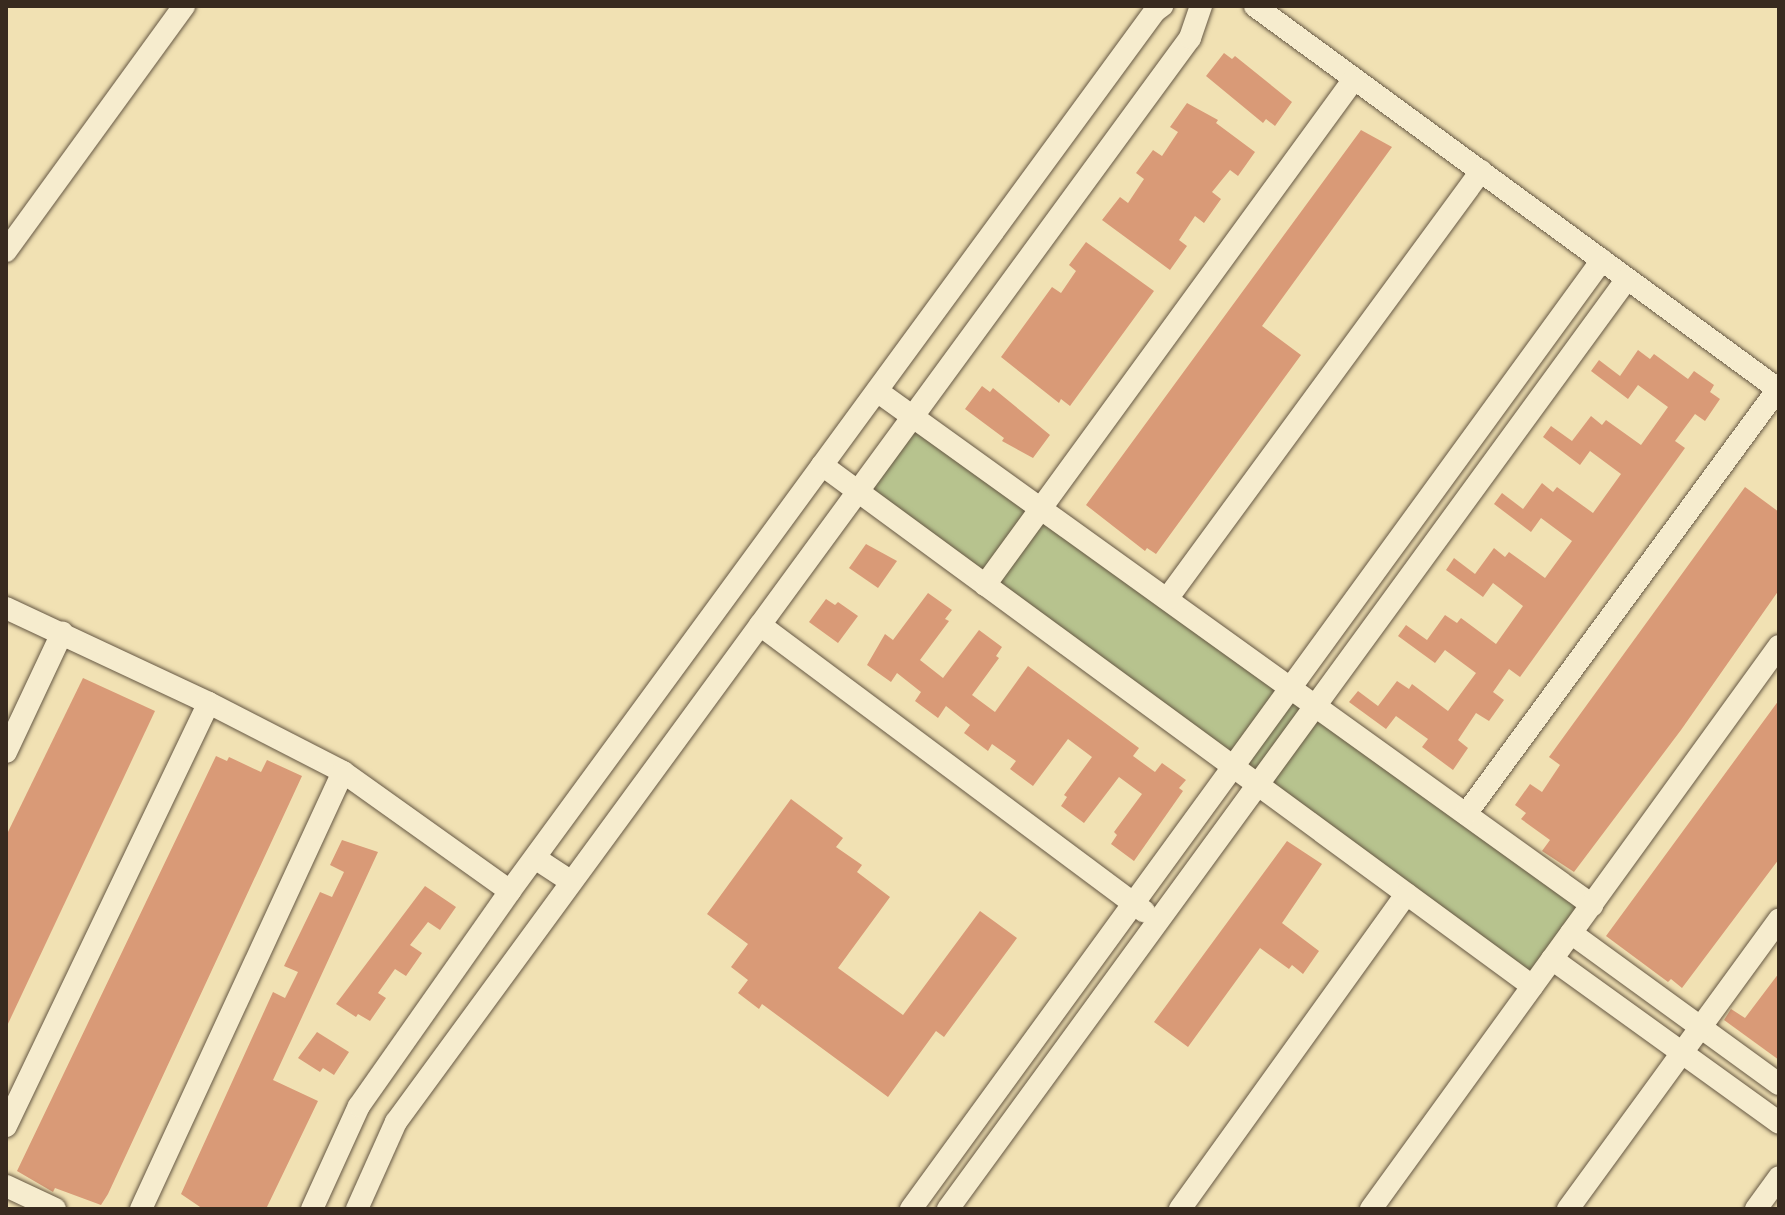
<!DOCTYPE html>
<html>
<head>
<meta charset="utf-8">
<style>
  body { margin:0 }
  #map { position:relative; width:1785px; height:1215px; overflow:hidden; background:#f1e1b3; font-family:"Gentium Book Plus",serif }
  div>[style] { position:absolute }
  .green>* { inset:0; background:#b7c38e }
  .building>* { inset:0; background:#d99a77 }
  .roads { filter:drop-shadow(0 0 2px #665844) drop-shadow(0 0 2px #665844) }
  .minor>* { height:22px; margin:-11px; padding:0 11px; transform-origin:11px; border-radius:11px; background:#f6ecce }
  span { translate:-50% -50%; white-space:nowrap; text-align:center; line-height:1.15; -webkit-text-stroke:8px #f6ecce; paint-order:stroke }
  .frame { position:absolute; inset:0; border:8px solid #382a1f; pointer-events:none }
</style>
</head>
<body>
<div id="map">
  <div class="green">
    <div style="clip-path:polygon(911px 416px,1592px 905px,1532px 986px,857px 491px)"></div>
  </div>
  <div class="building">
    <div style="clip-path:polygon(1224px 53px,1232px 59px,1235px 56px,1292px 102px,1275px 126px,1266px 119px,1263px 123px,1206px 76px)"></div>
    <div style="clip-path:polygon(1187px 103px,1218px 120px,1216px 123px,1255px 152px,1238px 176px,1230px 170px,1212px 192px,1221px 199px,1204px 223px,1195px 216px,1179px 240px,1187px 246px,1170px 270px,1102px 220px,1120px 197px,1128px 203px,1144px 179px,1136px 173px,1153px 150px,1162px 156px,1178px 132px,1170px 127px)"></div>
    <div style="clip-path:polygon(1361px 130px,1392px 147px,1262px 326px,1301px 355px,1156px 554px,1147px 548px,1145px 551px,1086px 505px)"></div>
    <div style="clip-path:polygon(1086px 242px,1154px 291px,1070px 406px,1061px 399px,1059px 403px,1001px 357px,1052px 287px,1061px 293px,1076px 271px,1069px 265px)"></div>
    <div style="clip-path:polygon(1638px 350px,1650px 359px,1654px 354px,1688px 379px,1694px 371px,1714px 385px,1710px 392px,1720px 399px,1705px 421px,1695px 414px,1675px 441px,1685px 448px,1520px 677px,1509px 669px,1493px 692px,1504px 700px,1489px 721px,1476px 713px,1458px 740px,1468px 748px,1453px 770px,1422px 747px,1428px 739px,1396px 716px,1386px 729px,1349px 702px,1358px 691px,1378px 706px,1397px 681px,1409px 689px,1412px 684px,1448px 711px,1476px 673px,1445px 650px,1435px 663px,1398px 636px,1406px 625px,1427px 640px,1445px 615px,1457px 623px,1461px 618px,1496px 644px,1523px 606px,1493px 583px,1483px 597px,1446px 570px,1454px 558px,1475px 574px,1494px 548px,1505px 557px,1509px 552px,1545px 578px,1572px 541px,1541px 518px,1531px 532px,1494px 504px,1502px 493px,1523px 509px,1542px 483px,1553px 492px,1557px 487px,1593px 513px,1621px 474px,1590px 451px,1580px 465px,1543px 437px,1551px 426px,1572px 441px,1591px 416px,1602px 425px,1606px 420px,1641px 445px,1668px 407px,1638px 385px,1628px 399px,1591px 371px,1599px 360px,1620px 376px)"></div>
    <div style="clip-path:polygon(982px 386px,990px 392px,993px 388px,1050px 435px,1033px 458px,1002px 441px,1004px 438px,965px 409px)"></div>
    <div style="clip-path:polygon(1745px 487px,1779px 512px,1779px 590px,1681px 730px,1574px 872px,1542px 851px,1550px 840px,1521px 819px,1526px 813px,1515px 805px,1530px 784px,1542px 792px,1560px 765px,1549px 757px)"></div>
    <div style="clip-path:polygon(866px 544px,897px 561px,878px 588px,849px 568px)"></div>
    <div style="clip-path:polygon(928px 593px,952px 610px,945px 619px,949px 621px,920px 660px,943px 678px,979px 630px,1002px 647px,996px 656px,999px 658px,972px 695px,995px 712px,1028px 666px,1139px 748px,1133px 756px,1155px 772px,1162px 763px,1186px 780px,1179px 788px,1183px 791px,1134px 861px,1111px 844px,1117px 835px,1114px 832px,1142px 794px,1119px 777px,1084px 823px,1061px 806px,1067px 797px,1064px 795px,1092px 757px,1068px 739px,1033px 786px,1010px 769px,1016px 761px,992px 744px,988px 751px,964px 733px,970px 725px,946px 706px,938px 718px,915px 701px,921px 692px,897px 673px,891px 682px,867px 665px,885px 634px,893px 640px)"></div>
    <div style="clip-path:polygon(826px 599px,835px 605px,838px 602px,858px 616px,838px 643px,809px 622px)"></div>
    <div style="clip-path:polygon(83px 678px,155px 711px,6px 1028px,6px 836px)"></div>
    <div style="clip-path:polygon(1779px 700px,1779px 859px,1682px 988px,1671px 979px,1668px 982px,1606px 936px)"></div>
    <div style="clip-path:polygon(216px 756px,227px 761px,229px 757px,261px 772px,267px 760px,302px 776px,108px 1194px,101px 1205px,55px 1188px,53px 1192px,17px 1171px)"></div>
    <div style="clip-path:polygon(791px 799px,843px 838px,836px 847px,862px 865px,857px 872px,890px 897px,838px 968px,903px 1015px,980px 911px,1017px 938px,944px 1037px,936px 1031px,888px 1097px,762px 1004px,759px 1009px,738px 993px,748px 980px,731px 967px,748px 944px,707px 914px)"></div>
    <div style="clip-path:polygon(342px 840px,378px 852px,273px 1080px,318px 1101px,266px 1209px,203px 1209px,181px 1194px,273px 992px,285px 998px,298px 972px,284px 966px,320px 892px,332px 897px,344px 872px,330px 865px)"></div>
    <div style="clip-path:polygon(1287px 841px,1322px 864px,1282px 923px,1319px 951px,1303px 974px,1292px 965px,1289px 969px,1260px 948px,1188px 1047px,1154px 1022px)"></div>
    <div style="clip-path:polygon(425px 886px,456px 907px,440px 930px,428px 922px,410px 945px,422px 953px,406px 976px,395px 969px,378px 993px,386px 998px,370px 1021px,358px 1014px,356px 1017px,336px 1004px)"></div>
    <div style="clip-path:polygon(1779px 973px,1779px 1060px,1724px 1020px,1731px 1009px,1745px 1018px)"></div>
    <div style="clip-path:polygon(317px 1032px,349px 1052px,334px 1075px,323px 1068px,320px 1072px,298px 1058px)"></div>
  </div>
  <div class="roads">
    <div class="minor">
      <div style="left:1255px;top:6px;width:650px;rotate:36.23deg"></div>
      <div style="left:6px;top:251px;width:303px;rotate:-54deg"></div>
      <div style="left:877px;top:391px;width:881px;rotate:35.71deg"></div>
      <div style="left:822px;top:465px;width:881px;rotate:36.27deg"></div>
      <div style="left:985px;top:585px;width:626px;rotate:-53.9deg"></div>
      <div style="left:1167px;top:599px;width:531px;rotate:-53.73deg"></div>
      <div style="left:6px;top:608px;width:224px;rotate:25.1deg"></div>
      <div style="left:209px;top:703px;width:151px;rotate:27.2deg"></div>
      <div style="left:343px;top:772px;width:205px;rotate:35.5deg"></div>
      <div style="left:760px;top:625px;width:479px;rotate:36.7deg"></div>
      <div style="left:6px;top:752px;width:132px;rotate:-64.8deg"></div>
      <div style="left:1466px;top:814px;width:527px;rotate:-53.72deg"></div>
      <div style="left:535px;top:858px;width:42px;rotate:33.3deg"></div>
      <div style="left:1571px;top:933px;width:257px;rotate:36deg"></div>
      <div style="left:1552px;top:959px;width:280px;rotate:35.8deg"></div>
      <div style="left:6px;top:1126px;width:469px;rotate:-64.4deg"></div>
      <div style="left:6px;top:1186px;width:54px;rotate:25.1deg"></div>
      <div style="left:141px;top:1209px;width:481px;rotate:-65.2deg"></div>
      <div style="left:312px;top:1209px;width:113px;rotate:-65.5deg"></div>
      <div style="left:359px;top:1106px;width:263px;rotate:-54.9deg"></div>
      <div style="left:510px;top:891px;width:1091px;rotate:-53.76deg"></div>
      <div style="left:1155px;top:11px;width:9px;rotate:-36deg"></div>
      <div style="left:357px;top:1209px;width:95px;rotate:-65.9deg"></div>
      <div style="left:396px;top:1122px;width:1344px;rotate:-53.78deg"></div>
      <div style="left:1190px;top:38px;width:34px;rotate:-71deg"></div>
      <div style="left:911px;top:1209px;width:1174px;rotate:-53.94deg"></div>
      <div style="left:948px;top:1209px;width:1151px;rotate:-53.87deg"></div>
      <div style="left:1180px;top:1209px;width:388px;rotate:-54.3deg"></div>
      <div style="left:1371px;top:1209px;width:695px;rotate:-54.07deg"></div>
      <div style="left:1568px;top:1209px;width:358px;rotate:-53.9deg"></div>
      <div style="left:1756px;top:1209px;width:39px;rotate:-54deg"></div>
    </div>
  </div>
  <div class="frame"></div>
</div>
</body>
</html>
